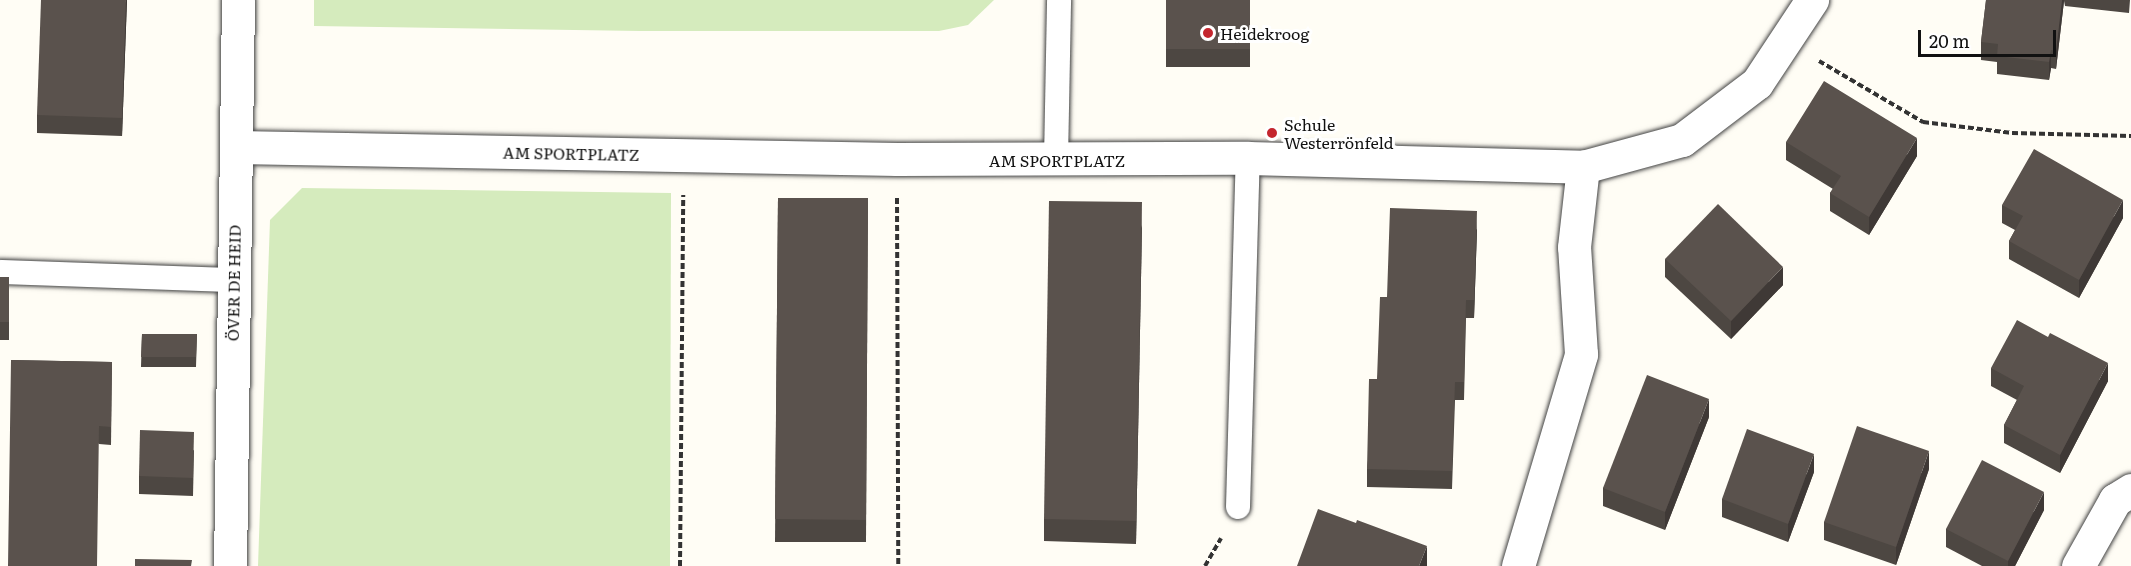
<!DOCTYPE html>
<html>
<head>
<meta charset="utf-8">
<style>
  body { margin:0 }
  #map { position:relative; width:2131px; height:566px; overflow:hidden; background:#fffdf5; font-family:Literata,serif }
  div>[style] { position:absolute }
  .green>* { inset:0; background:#d5ebbd }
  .path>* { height:4px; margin-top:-2px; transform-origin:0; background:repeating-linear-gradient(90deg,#333 0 6px,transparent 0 9px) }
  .roads { filter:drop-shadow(0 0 2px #444) drop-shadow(0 0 2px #444) }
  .service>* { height:24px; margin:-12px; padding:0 12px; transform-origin:12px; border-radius:12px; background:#fff }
  .minor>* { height:33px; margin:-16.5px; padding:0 16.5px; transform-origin:16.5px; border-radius:16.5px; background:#fff }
  .wall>* { inset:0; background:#4d4742 }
  .shaded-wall>* { inset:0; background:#3f3936 }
  .building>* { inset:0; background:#5a524d }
  .dots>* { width:16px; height:16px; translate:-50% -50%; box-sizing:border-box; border:3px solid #fff; border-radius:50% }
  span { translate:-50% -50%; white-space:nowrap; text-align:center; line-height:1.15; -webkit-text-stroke:6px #fff; paint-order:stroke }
  .poi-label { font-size:16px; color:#111 }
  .left { translate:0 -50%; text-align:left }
  .street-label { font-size:16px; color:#111 }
  .scale { position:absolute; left:1918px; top:30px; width:138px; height:27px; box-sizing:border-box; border:3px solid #111; border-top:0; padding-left:8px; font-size:18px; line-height:21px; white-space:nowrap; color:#111; -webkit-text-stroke:4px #fff; paint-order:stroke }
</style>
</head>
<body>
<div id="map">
  <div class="green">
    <div style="clip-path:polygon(314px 0,994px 0,968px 25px,939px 31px,640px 31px,314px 26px)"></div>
    <div style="clip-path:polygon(302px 188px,671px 193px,670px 566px,258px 566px,270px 220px)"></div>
  </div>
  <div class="path">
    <div style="left:1819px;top:61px;width:121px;rotate:30.4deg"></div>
    <div style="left:1923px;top:122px;width:90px;rotate:7deg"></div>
    <div style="left:2012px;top:133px;width:119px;rotate:1.4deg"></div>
    <div style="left:897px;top:198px;width:368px;rotate:89.8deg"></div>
    <div style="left:680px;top:566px;width:371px;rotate:-89.5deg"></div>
    <div style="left:1205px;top:566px;width:32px;rotate:-60deg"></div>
  </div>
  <div class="roads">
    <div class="service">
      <div style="left:1056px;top:160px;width:160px;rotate:-88.9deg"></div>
      <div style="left:0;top:272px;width:232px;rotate:2deg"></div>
      <div style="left:1238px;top:507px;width:349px;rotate:-88.4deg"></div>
    </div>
    <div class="minor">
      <div style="left:236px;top:147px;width:661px;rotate:1.04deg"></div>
      <div style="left:897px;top:159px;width:351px;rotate:-0.2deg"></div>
      <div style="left:1248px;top:158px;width:335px;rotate:1.5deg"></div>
      <div style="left:1583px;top:167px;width:103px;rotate:-15.3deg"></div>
      <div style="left:1682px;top:140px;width:94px;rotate:-37.2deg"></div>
      <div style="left:1757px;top:83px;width:100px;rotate:-56.5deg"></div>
      <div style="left:230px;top:566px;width:566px;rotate:-89.19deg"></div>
      <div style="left:1518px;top:566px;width:221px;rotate:-73.4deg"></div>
      <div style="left:1581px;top:354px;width:107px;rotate:-93.7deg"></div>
      <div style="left:1574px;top:247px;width:81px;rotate:-83.6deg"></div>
      <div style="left:2078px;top:566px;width:76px;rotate:-60.7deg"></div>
      <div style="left:2115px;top:500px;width:19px;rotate:-32deg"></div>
    </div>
  </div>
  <div class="wall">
    <div style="clip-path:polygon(127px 0,122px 136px,37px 133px,37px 115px)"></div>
    <div style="clip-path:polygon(1166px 0,1250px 0,1250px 67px,1166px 67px)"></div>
    <div style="clip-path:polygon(1986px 0,2130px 0,2129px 13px,2065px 6px,2064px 1px,2056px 69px,2051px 68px,2049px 80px,1997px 74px,1997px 62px,1981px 60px,1981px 42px)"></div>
    <div style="clip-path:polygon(1786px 142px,1917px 156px,1869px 235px,1830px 211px,1830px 193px,1833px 189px,1786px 160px)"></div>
    <div style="clip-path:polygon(778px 198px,868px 198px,866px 542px,775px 542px)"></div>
    <div style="clip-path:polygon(2002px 205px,2123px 218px,2079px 298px,2009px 259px,2009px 241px,2015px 230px,2002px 223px)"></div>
    <div style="clip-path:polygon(1142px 225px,1136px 544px,1044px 541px,1044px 519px)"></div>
    <div style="clip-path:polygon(1477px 229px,1474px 318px,1466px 318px,1464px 400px,1455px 400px,1452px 489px,1367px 487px,1367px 469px,1387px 297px)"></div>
    <div style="clip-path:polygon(1665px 259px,1783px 285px,1731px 339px,1665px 277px)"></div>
    <div style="clip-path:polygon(0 277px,9px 277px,9px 340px,0 340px)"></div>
    <div style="clip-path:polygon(142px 334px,197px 334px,196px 367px,141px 367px)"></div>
    <div style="clip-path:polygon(11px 360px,112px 362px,111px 445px,99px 444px)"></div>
    <div style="clip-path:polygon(1991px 368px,2108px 381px,2060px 473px,2004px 443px,2004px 425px,2017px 400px,1991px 386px)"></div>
    <div style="clip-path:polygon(1709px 417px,1665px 530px,1603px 506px,1603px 488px)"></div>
    <div style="clip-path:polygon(194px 450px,193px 496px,139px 494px,139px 476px)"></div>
    <div style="clip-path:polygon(1929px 469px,1896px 565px,1824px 540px,1824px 522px)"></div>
    <div style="clip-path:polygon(1814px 472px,1788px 542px,1722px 517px,1722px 499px)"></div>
    <div style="clip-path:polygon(2044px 510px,2015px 566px,1982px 566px,1946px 547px,1946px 529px)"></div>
  </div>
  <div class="shaded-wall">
    <div style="clip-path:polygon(126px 0,127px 0,122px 136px,122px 118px)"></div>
    <div style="clip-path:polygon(2062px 0,2064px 0,2064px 1px,2056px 69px,2056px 51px)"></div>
    <div style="clip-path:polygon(2051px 50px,2051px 68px,2049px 80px,2049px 62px)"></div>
    <div style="clip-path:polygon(1917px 138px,1917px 156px,1869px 235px,1869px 217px)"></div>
    <div style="clip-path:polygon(2123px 200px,2123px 218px,2079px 298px,2079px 280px)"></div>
    <div style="clip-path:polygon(1142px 202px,1142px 225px,1136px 544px,1136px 521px)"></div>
    <div style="clip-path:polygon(1477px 211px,1477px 229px,1474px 318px,1474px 300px)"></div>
    <div style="clip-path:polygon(1783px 267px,1783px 285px,1731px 339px,1731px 321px)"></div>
    <div style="clip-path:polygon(2108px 363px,2108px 381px,2060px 473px,2060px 455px)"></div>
    <div style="clip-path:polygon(1709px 399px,1709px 417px,1665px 530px,1665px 512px)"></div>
    <div style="clip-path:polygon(1929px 451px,1929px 469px,1896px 565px,1896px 547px)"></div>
    <div style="clip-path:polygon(1814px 454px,1814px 472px,1788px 542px,1788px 524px)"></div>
    <div style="clip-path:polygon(2044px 492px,2044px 510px,2015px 566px,2008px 566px,2008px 561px)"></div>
    <div style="clip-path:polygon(1427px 546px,1427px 566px,1419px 566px)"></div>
  </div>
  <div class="building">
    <div style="clip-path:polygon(41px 0,126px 0,122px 118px,37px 115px)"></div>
    <div style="clip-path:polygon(1166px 0,1250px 0,1250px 49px,1166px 49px)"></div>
    <div style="clip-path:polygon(1986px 0,2062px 0,2056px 51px,2051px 50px,2049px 62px,1997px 56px,1998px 44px,1981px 42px)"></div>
    <div style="clip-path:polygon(1824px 81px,1917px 138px,1869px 217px,1830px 193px,1841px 176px,1786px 142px)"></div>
    <div style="clip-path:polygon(2034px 149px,2123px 200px,2079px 280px,2009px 241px,2023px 216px,2002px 205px)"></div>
    <div style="clip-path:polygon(778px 198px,868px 198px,866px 520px,775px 519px)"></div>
    <div style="clip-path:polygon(1049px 201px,1142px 202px,1136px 521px,1044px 519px)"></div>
    <div style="clip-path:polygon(1718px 204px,1783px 267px,1731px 321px,1665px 259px)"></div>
    <div style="clip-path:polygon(1390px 208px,1477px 211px,1474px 300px,1466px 300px,1464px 382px,1455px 382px,1452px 471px,1367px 469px,1369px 379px,1377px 379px,1380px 297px,1387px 297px)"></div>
    <div style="clip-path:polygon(0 277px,9px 277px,9px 322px,0 322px)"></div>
    <div style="clip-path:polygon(2017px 320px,2048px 337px,2050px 333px,2108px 363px,2060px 455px,2004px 425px,2024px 386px,1991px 368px)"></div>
    <div style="clip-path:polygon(142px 334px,197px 334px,196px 357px,141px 357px)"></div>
    <div style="clip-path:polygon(11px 360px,112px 362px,111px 427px,99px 426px,97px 566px,8px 566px)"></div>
    <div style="clip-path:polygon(1647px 375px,1709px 399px,1665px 512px,1603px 488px)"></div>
    <div style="clip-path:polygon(1857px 426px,1929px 451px,1896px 547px,1824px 522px)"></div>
    <div style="clip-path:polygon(1747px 429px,1814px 454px,1788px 524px,1722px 499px)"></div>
    <div style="clip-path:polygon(140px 430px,194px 432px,193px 478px,139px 476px)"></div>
    <div style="clip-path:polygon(1982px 460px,2044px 492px,2008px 561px,1946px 529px)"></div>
    <div style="clip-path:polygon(1318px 509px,1356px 523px,1357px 520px,1427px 546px,1419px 566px,1297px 566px)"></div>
    <div style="clip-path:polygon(135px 559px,192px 560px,191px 566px,135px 566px)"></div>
  </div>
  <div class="dots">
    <div style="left:1208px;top:33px;background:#c4262e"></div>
    <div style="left:1272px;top:133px;background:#c4262e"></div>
  </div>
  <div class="poi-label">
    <span class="left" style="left:1220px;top:33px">Heidekroog</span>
    <span class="left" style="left:1284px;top:133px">Schule<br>Westerrönfeld</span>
  </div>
  <div class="street-label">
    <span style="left:571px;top:153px;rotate:1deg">AM SPORTPLATZ</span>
    <span style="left:1057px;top:160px">AM SPORTPLATZ</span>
    <span style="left:233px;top:283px;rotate:-89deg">ÖVER DE HEID</span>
  </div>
  <div class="scale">20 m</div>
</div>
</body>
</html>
